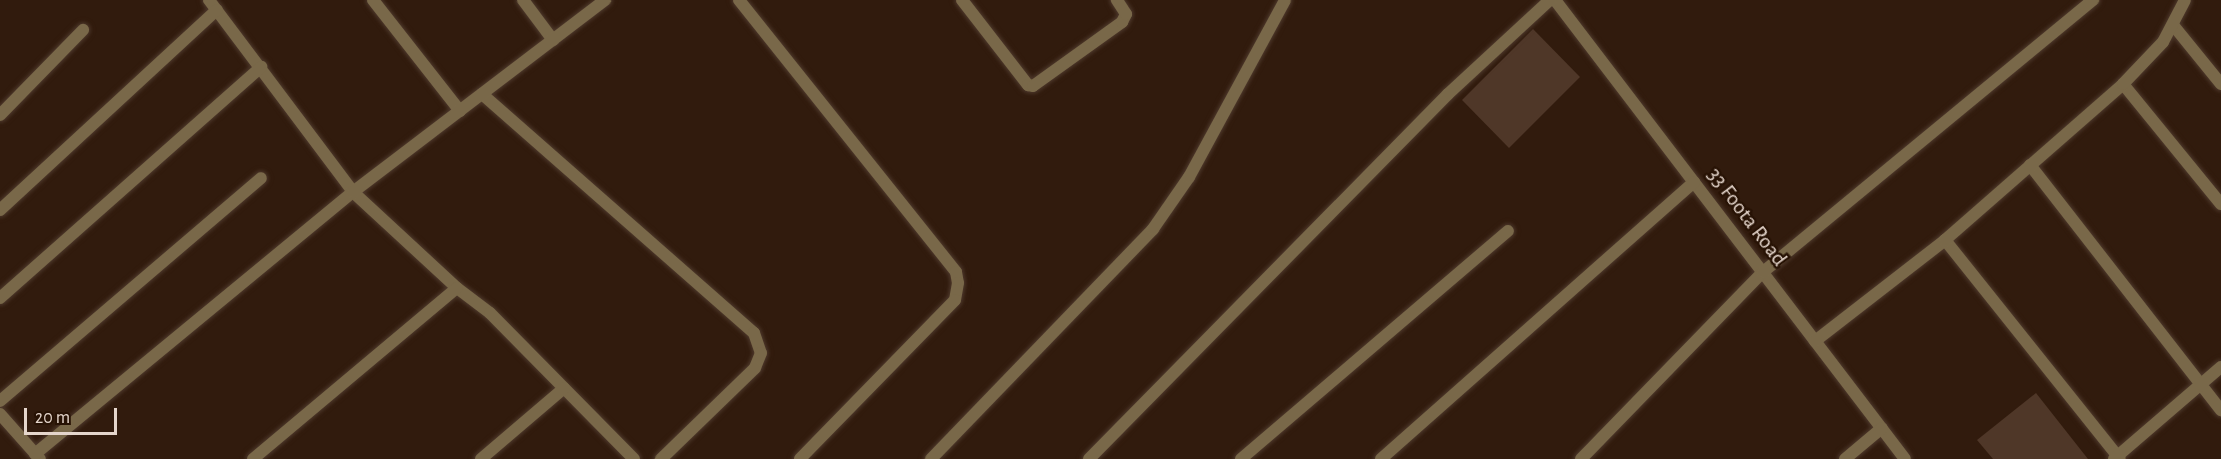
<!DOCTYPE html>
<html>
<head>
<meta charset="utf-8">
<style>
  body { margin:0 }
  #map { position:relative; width:2221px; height:459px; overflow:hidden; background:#311b0d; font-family:"Alegreya Sans",sans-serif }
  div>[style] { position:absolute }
  .building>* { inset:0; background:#4f3728 }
  .roads { filter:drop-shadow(0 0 2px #4e392c) drop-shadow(0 0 2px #4e392c) }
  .minor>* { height:12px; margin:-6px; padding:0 6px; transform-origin:6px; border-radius:6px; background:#796849 }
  span { translate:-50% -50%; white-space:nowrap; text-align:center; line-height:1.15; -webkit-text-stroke:5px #271204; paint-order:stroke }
  .street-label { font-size:22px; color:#e5d6cc }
  .scale { position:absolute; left:24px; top:408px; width:93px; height:27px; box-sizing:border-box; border:3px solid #e5d6cc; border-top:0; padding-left:8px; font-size:18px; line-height:21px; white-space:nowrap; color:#e5d6cc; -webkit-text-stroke:4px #271204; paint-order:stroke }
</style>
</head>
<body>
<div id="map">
  <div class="building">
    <div style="clip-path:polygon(1533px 29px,1580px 77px,1509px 148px,1462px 100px)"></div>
    <div style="clip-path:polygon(2036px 393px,2088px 459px,1993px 459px,1977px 440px)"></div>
  </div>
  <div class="roads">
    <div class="minor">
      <div style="left:209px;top:0;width:240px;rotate:53.1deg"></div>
      <div style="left:353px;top:192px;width:142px;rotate:42.7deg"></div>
      <div style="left:457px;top:288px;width:41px;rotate:37.1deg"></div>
      <div style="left:490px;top:313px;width:205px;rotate:45.4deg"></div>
      <div style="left:373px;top:0;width:141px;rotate:51.9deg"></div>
      <div style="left:523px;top:0;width:50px;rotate:53.1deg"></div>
      <div style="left:739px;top:0;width:348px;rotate:51.4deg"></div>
      <div style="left:956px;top:272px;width:11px;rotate:80deg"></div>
      <div style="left:958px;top:283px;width:17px;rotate:100deg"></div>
      <div style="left:955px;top:300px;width:222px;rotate:134.3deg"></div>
      <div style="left:962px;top:0;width:108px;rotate:52.2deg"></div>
      <div style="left:1028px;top:85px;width:5px;rotate:11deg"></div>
      <div style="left:1033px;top:86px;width:110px;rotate:-35.7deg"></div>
      <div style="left:1122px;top:22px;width:9px;rotate:-63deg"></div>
      <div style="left:1126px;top:14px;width:17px;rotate:-123deg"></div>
      <div style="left:1555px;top:0;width:577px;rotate:52.67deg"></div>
      <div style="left:2173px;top:25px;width:76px;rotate:50.9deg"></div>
      <div style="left:2123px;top:84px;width:155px;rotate:50.8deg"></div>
      <div style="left:482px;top:94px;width:362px;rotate:41.3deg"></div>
      <div style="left:754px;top:333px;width:21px;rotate:71deg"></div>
      <div style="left:761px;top:353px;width:16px;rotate:112deg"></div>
      <div style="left:755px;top:368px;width:131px;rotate:135.9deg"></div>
      <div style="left:0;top:115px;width:119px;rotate:-45.7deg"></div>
      <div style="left:2030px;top:165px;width:311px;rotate:52.1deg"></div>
      <div style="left:0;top:210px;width:295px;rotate:-42.7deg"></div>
      <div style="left:1945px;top:240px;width:280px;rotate:51.4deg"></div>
      <div style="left:0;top:298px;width:349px;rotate:-41.5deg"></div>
      <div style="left:1815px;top:341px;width:165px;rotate:-37.8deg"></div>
      <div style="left:1945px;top:240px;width:237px;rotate:-41.2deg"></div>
      <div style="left:2123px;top:84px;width:58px;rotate:-46.4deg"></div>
      <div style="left:2163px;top:42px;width:47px;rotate:-62.4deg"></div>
      <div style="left:0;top:401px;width:343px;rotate:-40.5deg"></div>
      <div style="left:0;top:414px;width:60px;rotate:48.4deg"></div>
      <div style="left:35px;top:454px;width:412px;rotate:-39.5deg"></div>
      <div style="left:353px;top:192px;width:317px;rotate:-37.3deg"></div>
      <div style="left:253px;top:459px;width:266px;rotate:-40deg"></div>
      <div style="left:481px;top:459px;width:109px;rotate:-40.5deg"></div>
      <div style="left:931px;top:459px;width:320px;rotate:-46deg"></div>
      <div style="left:1153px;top:229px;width:63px;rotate:-55.3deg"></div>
      <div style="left:1189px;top:177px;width:201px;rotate:-61.5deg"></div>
      <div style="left:1089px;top:459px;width:512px;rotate:-45.47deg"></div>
      <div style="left:1448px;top:94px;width:139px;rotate:-42.7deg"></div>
      <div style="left:1241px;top:459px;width:351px;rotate:-40.5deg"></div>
      <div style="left:1381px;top:459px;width:418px;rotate:-41.5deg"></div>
      <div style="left:1581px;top:459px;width:261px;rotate:-45.8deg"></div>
      <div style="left:1763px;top:272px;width:428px;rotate:-39.5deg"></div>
      <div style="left:1845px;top:459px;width:48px;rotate:-40deg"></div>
      <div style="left:2114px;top:459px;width:141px;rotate:-40.7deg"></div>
    </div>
  </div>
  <div class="street-label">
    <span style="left:1747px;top:217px;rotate:53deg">33 Foota Road</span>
  </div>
  <div class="scale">20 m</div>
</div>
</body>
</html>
